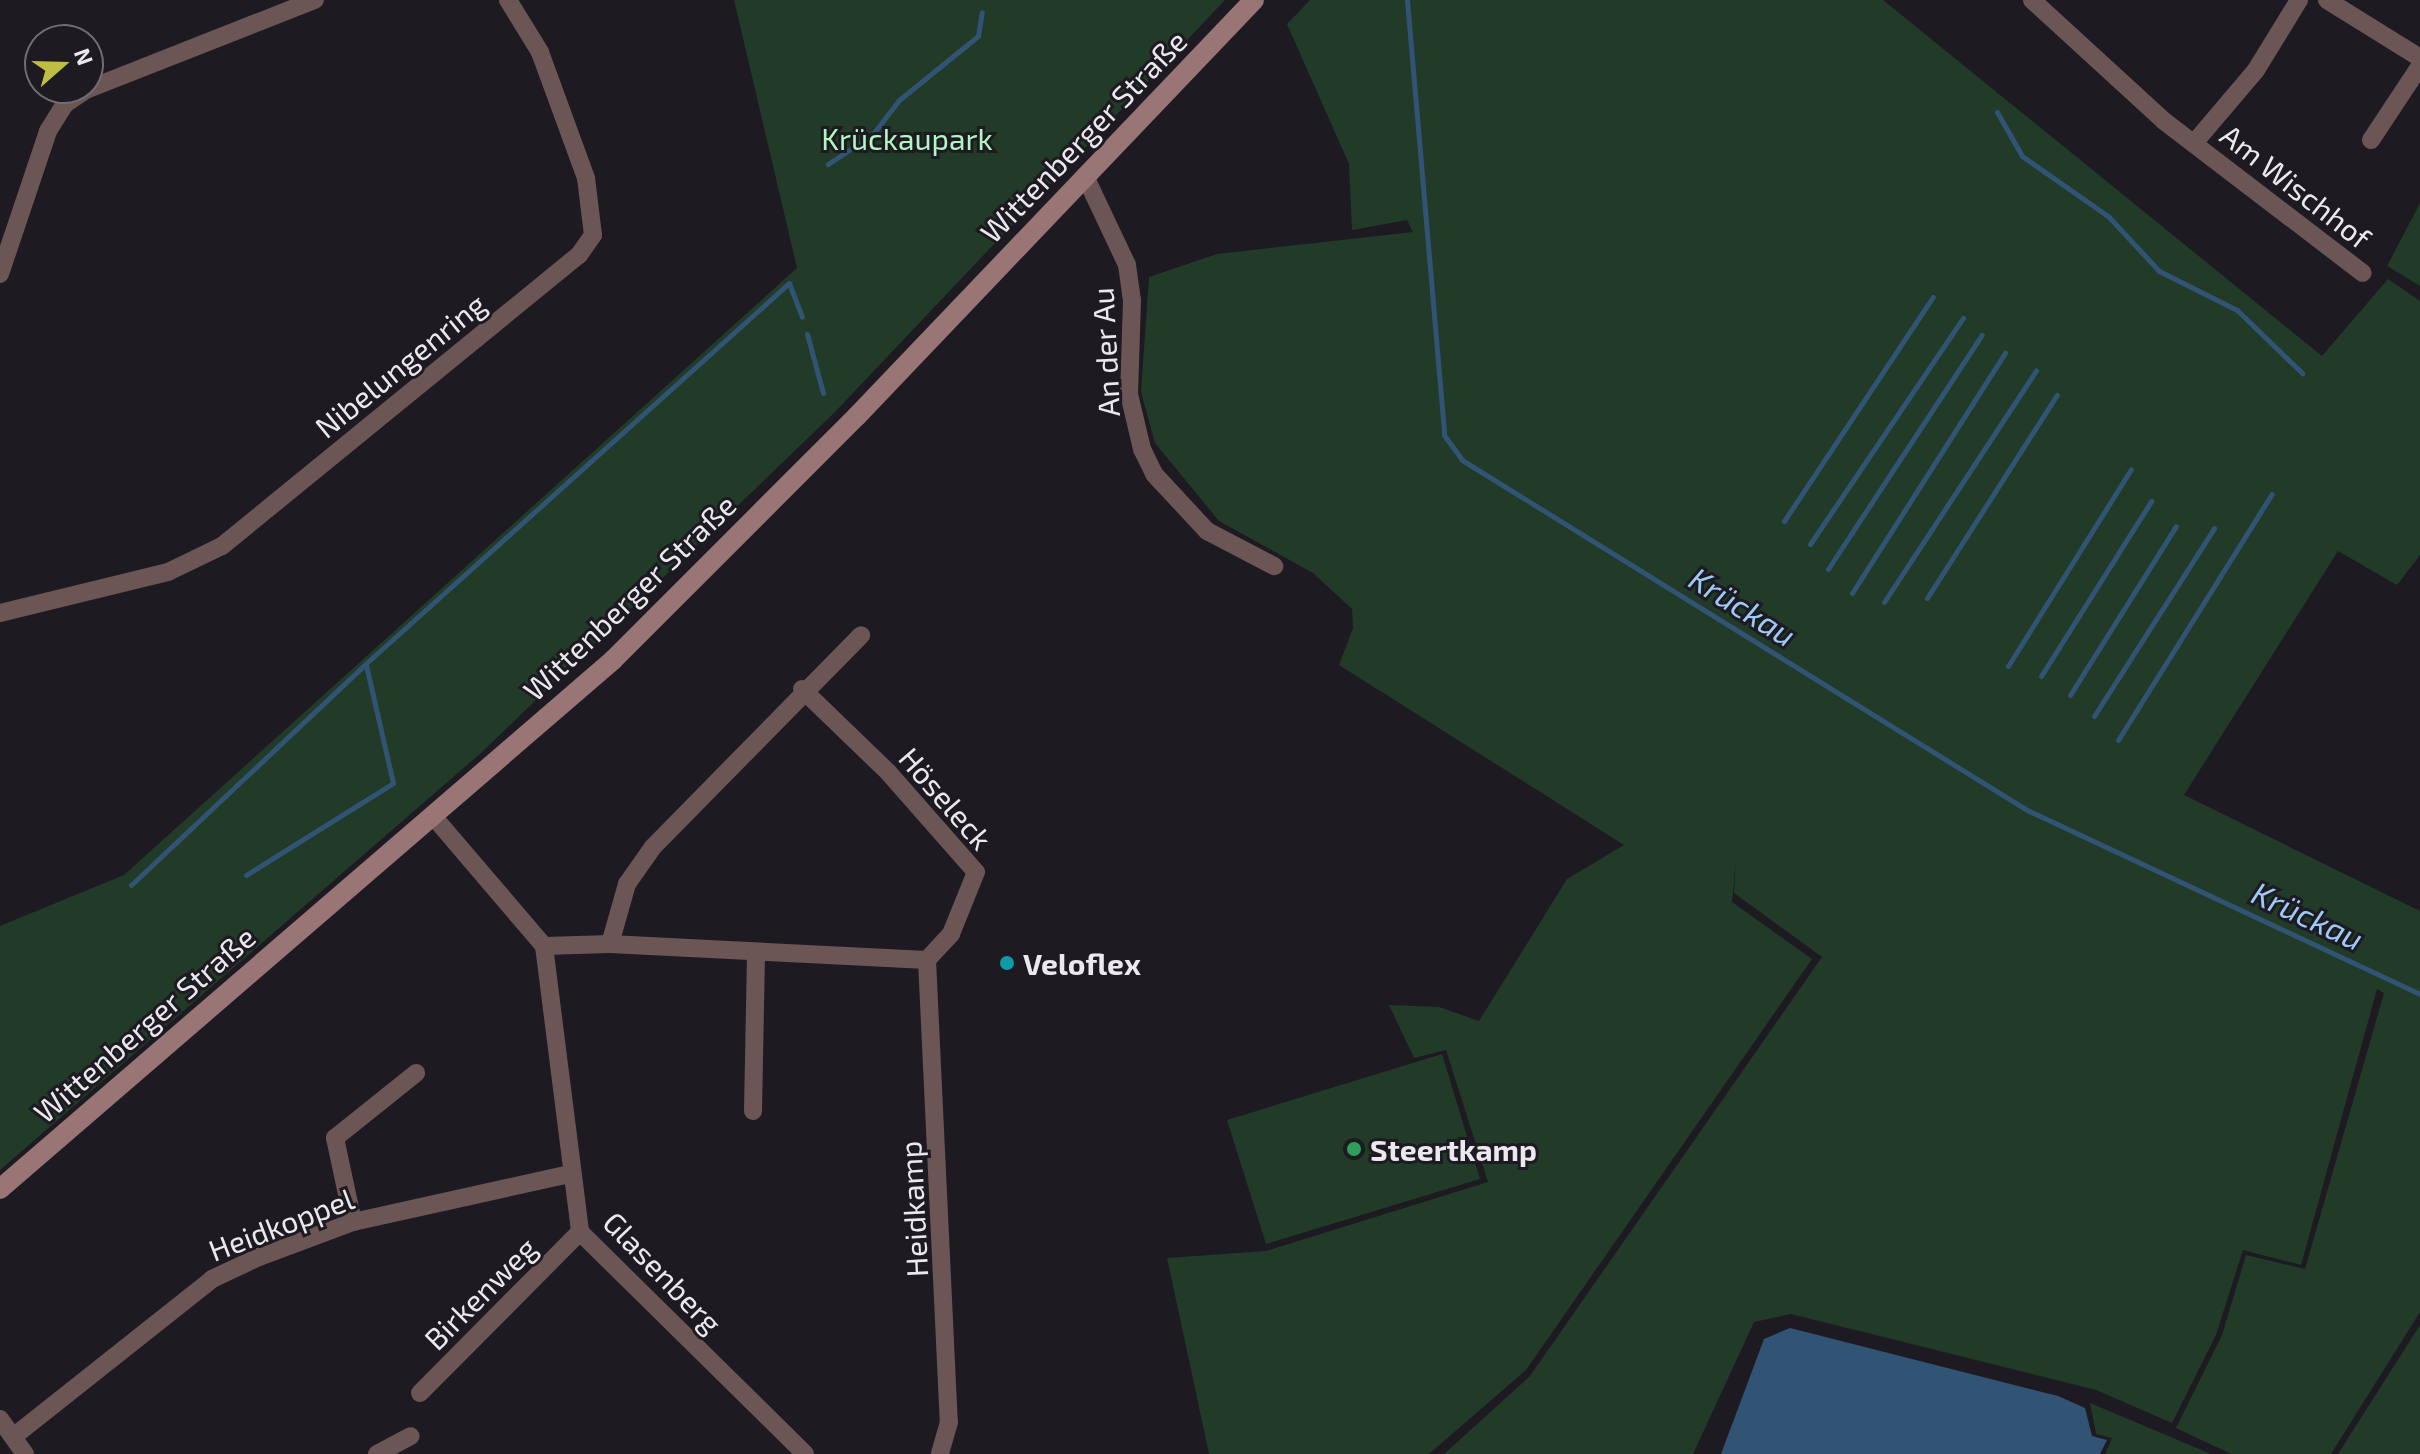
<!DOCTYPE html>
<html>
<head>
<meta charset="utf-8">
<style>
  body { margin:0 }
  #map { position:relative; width:2420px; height:1454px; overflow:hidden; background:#1d1a21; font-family:"Exo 2",sans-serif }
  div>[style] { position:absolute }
  .green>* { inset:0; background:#213b28 }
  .water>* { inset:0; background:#315475 }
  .stream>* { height:5px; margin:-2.5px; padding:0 2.5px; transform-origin:2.5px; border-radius:2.5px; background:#315475 }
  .street>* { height:18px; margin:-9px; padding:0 9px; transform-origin:9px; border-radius:9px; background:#6c5555 }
  .secondary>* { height:20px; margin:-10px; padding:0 10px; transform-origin:10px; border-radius:10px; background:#9a7576 }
  .dots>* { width:22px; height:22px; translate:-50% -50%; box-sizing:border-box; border:4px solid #1d1a21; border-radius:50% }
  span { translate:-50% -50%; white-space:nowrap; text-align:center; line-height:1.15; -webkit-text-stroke:6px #1d1a21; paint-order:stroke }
  .street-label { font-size:30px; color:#ebe9ed }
  .park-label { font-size:30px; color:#b1f5c1 }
  .poi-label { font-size:30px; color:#ebe9ed; font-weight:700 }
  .left { translate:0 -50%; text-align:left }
  .water-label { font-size:32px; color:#9dcaf6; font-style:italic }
  .north { position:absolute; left:24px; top:24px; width:80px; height:80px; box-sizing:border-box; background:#1d1a21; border:2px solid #6f6d73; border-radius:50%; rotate:70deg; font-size:22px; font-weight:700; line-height:32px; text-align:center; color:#ebe9ed }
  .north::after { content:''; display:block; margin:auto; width:28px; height:36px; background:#bebf42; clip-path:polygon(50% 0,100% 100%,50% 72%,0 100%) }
</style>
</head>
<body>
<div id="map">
  <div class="green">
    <div style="clip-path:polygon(734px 0,1225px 0,835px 412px,482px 752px,0 1170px,0 926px,124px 875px,797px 268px)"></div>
    <div style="clip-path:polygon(1310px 0,1883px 0,2322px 356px,2388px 279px,2420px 301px,2420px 555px,2397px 585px,2338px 551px,2184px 795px,2420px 911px,2420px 1312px,2331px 1454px,2231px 1454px,2176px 1428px,2222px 1335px,2246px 1255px,2305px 1269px,2384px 993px,2377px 989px,2301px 1265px,2243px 1250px,2216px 1335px,2172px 1423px,2096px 1390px,1791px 1314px,1754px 1322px,1693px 1454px,1444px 1454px,1530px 1376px,1822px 957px,1734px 893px,1736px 861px,1732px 902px,1812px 959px,1526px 1370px,1429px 1454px,1209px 1454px,1167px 1258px,1266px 1251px,1488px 1182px,1446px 1050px,1414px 1058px,1389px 1005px,1439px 1007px,1479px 1021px,1567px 879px,1624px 845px,1339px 665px,1353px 628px,1352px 609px,1313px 573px,1219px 521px,1155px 443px,1141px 392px,1149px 277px,1217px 254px,1413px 232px,1407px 220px,1352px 230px,1349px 164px,1287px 24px)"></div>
    <div style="clip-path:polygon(2420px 203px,2420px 286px,2387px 266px)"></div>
    <div style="clip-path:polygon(1442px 1054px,1480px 1179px,1266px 1244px,1227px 1120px)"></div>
    <div style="clip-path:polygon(2420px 1325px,2420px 1454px,2338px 1454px)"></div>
    <div style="clip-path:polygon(2090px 1403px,2211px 1454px,2105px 1454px,2112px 1438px,2096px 1434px)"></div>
  </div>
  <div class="water">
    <div style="clip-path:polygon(1790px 1328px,2058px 1396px,2085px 1408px,2092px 1436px,2107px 1440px,2100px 1454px,1721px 1454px,1764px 1339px)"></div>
  </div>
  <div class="stream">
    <div style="left:1407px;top:0;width:437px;rotate:85.1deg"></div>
    <div style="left:1444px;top:435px;width:31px;rotate:54deg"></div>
    <div style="left:1462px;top:460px;width:665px;rotate:31.78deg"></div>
    <div style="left:2027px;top:810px;width:434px;rotate:25.1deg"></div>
    <div style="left:1997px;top:112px;width:51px;rotate:60.4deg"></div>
    <div style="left:2022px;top:156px;width:106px;rotate:35deg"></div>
    <div style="left:2109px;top:217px;width:74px;rotate:47.2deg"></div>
    <div style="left:2159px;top:271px;width:87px;rotate:26.6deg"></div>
    <div style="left:2237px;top:310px;width:91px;rotate:44.1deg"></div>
    <div style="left:828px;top:164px;width:54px;rotate:-33.7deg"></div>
    <div style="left:873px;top:134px;width:43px;rotate:-52.6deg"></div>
    <div style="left:899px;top:100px;width:102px;rotate:-39deg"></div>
    <div style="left:978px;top:36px;width:24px;rotate:-81deg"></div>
    <div style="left:807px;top:334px;width:61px;rotate:74.8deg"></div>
    <div style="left:1784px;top:521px;width:269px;rotate:-56.4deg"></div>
    <div style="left:1810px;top:544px;width:273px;rotate:-55.9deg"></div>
    <div style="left:1828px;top:569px;width:280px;rotate:-56.7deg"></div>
    <div style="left:1852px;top:593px;width:285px;rotate:-57.5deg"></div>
    <div style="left:1927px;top:598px;width:241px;rotate:-57.4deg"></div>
    <div style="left:1884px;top:602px;width:277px;rotate:-56.7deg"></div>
    <div style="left:2008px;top:666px;width:232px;rotate:-58deg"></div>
    <div style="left:2041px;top:676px;width:207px;rotate:-57.8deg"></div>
    <div style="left:2070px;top:695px;width:199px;rotate:-57.9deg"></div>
    <div style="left:2094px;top:716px;width:223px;rotate:-57.4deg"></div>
    <div style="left:2118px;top:740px;width:290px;rotate:-58deg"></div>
    <div style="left:246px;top:875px;width:173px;rotate:-32deg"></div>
    <div style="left:393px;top:783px;width:121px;rotate:-102.9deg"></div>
    <div style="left:131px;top:885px;width:318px;rotate:-43.3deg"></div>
    <div style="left:362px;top:667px;width:574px;rotate:-41.96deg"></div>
    <div style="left:789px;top:283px;width:36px;rotate:69deg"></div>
  </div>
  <div class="street">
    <div style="left:2032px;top:0;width:179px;rotate:42.5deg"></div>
    <div style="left:2164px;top:121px;width:250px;rotate:37.4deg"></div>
    <div style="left:2327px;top:0;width:110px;rotate:31.9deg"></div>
    <div style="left:2371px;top:140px;width:89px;rotate:-56.5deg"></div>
    <div style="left:2195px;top:142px;width:94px;rotate:-49.7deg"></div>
    <div style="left:2256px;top:70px;width:82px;rotate:-58.4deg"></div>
    <div style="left:1085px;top:176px;width:98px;rotate:64.7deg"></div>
    <div style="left:1127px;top:265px;width:35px;rotate:82deg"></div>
    <div style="left:1132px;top:300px;width:94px;rotate:91.8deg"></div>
    <div style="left:1129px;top:394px;width:57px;rotate:76.7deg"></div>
    <div style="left:1142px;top:449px;width:28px;rotate:64deg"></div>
    <div style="left:1154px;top:474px;width:78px;rotate:47.1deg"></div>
    <div style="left:1207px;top:531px;width:76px;rotate:27.6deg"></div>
    <div style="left:0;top:274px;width:151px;rotate:-71.4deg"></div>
    <div style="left:48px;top:131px;width:32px;rotate:-58deg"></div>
    <div style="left:65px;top:104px;width:25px;rotate:-34deg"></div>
    <div style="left:86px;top:90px;width:246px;rotate:-21.5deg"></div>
    <div style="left:0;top:613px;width:173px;rotate:-13.7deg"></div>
    <div style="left:168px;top:572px;width:60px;rotate:-25.7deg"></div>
    <div style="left:222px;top:546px;width:461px;rotate:-39.2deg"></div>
    <div style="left:579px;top:255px;width:24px;rotate:-55deg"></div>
    <div style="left:593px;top:235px;width:57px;rotate:-97deg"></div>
    <div style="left:586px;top:178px;width:134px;rotate:-110.1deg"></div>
    <div style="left:540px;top:52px;width:61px;rotate:-121.6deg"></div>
    <div style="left:802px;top:689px;width:120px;rotate:44deg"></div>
    <div style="left:888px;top:772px;width:133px;rotate:48.7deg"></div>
    <div style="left:976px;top:872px;width:67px;rotate:112deg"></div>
    <div style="left:951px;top:934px;width:35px;rotate:133deg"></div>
    <div style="left:433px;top:816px;width:171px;rotate:49.5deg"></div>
    <div style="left:544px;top:946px;width:288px;rotate:82.8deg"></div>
    <div style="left:580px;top:1232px;width:316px;rotate:44.6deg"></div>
    <div style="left:610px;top:944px;width:62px;rotate:-74.2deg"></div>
    <div style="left:627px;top:884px;width:45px;rotate:-54.9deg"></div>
    <div style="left:653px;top:847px;width:297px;rotate:-45.5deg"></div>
    <div style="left:544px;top:946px;width:66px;rotate:-1.7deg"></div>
    <div style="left:610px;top:944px;width:317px;rotate:2.9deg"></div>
    <div style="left:927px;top:960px;width:463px;rotate:87.3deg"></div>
    <div style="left:949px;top:1422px;width:33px;rotate:106deg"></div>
    <div style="left:753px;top:1111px;width:159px;rotate:-88.9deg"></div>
    <div style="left:353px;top:1222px;width:86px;rotate:-102.1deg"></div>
    <div style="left:335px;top:1138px;width:104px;rotate:-38.7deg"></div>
    <div style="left:420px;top:1393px;width:227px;rotate:-45.2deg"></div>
    <div style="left:0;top:1419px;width:43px;rotate:54.5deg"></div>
    <div style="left:13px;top:1437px;width:254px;rotate:-38.4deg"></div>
    <div style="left:212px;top:1279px;width:52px;rotate:-25.1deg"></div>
    <div style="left:259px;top:1257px;width:100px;rotate:-20.4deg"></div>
    <div style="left:353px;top:1222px;width:222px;rotate:-12.5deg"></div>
    <div style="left:377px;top:1454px;width:38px;rotate:-28deg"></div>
  </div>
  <div class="secondary">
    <div style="left:0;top:1189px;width:810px;rotate:-40.79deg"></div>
    <div style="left:613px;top:660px;width:345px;rotate:-45deg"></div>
    <div style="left:857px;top:416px;width:575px;rotate:-46.34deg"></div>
  </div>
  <div class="dots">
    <div style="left:1007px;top:963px;background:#0f9aa8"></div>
    <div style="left:1354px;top:1149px;background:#2e9e5b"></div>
  </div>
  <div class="street-label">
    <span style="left:1083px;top:136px;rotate:-46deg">Wittenberger Straße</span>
    <span style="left:2296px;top:186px;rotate:38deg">Am Wischhof</span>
    <span style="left:1105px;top:352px;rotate:-93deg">An der Au</span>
    <span style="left:400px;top:365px;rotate:-39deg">Nibelungenring</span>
    <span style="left:629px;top:597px;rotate:-44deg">Wittenberger Straße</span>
    <span style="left:946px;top:798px;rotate:49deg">Höseleck</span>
    <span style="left:144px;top:1024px;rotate:-41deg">Wittenberger Straße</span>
    <span style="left:913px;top:1209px;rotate:-93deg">Heidkamp</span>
    <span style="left:281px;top:1224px;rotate:-21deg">Heidkoppel</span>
    <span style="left:663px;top:1272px;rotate:46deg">Glasenberg</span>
    <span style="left:480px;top:1293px;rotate:-45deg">Birkenweg</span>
  </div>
  <div class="park-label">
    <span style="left:907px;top:138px">Krückaupark</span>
  </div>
  <div class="poi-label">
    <span class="left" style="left:1023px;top:963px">Veloflex</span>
    <span class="left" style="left:1370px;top:1149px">Steertkamp</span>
  </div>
  <div class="water-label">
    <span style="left:1743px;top:606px;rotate:32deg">Krückau</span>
    <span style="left:2308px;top:915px;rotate:25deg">Krückau</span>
  </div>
  <div class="north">N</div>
</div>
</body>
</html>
